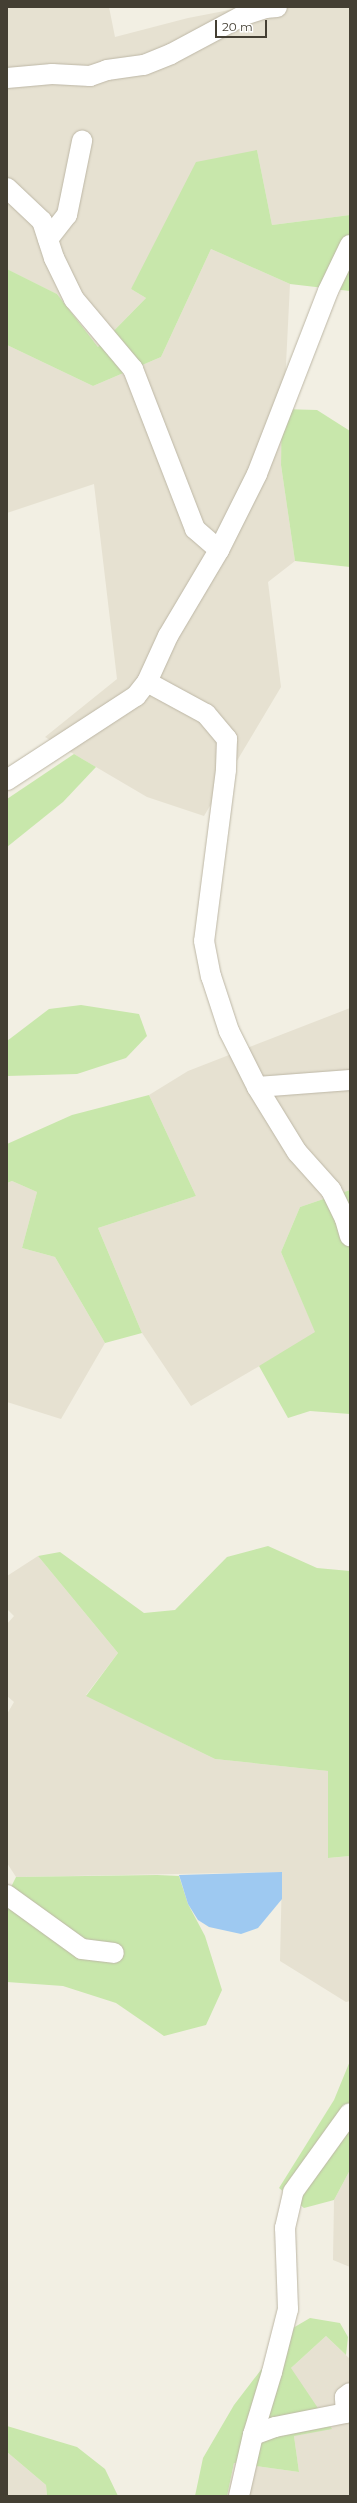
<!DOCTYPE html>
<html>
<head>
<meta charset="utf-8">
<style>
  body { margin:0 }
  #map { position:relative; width:357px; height:2503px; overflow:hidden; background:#f2efe3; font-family:Montserrat,sans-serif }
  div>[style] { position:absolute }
  .residential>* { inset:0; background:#e6e1d1 }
  .green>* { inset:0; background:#c8e7ab }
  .water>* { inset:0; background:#9ec9f1 }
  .roads { filter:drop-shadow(0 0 1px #bdb7a6) drop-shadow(0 0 1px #bdb7a6) }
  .minor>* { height:20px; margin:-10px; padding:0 10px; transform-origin:10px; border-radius:10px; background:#fff }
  span { translate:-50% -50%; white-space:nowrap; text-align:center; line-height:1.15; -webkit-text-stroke:3px #fff; paint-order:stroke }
  .frame { position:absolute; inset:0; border:8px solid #443f33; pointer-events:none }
  .scale { position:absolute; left:215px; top:20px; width:52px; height:18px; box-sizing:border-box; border:2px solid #443f33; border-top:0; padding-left:5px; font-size:12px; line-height:14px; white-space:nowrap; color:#443f33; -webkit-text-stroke:3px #fff; paint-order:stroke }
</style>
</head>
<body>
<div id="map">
  <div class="residential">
    <div style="clip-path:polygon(7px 7px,109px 7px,115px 37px,188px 18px,245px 7px,350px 7px,350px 215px,272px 225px,257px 150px,131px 289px,146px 298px,98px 347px,57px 294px,7px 269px)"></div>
    <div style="clip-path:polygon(211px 249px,290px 284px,281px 465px,295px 561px,268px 582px,281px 687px,204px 816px,147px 797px,45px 737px,117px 679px,94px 484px,7px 513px,7px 345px,93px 386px,161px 357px)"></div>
    <div style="clip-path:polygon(350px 1008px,350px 1190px,300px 1207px,281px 1252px,316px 1333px,191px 1406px,142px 1333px,98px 1228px,196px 1196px,149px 1095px,188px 1071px)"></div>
    <div style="clip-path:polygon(12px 1181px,37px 1192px,22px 1248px,55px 1257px,105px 1343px,61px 1419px,7px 1402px,7px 1183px)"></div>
    <div style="clip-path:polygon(38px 1556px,118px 1653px,86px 1695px,215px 1759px,328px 1771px,329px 1858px,350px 1856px,350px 2001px,346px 2002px,280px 1961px,282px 1872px,16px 1877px,7px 1863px,7px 1714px,14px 1702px,7px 1696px,7px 1624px,14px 1616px,7px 1609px,7px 1576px)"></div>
    <div style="clip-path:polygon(350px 2170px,350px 2267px,333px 2260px,334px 2200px)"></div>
    <div style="clip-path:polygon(326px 2336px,350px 2359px,350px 2496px,227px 2496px,234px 2463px,299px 2472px,294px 2436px,291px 2368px)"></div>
    <div style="clip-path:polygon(7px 2452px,46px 2485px,47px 2496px,7px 2496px)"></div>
  </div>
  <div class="green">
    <div style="clip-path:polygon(257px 150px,272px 225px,350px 215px,350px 291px,290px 284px,211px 249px,161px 357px,93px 386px,7px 345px,7px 269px,57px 294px,98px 347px,146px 298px,131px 289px,196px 162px)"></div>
    <div style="clip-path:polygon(282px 409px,317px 410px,350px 431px,350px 567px,295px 561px,281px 465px)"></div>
    <div style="clip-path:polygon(74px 754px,96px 767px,63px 802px,7px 847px,7px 799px)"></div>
    <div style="clip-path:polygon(81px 1005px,139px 1014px,147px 1036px,126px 1058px,77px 1074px,7px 1076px,7px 1041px,49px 1009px)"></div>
    <div style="clip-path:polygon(149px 1095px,196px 1196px,98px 1228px,142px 1333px,105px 1343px,55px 1257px,22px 1248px,37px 1192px,12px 1181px,7px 1183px,7px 1144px,72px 1115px)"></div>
    <div style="clip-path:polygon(350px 1190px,350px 1414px,310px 1411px,288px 1418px,259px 1366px,315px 1332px,281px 1252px,300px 1207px)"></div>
    <div style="clip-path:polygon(268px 1546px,317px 1568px,350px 1571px,350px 1856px,328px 1858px,328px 1771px,215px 1759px,86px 1696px,118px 1653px,38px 1556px,60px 1552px,144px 1613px,175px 1610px,227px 1557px)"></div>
    <div style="clip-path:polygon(157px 1875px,179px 1876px,188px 1904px,205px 1936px,222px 1990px,206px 2025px,164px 2036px,116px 2003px,63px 1986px,7px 1982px,7px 1895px,16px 1877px)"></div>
    <div style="clip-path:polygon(350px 2061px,350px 2170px,334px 2200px,304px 2208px,279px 2188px,334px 2100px)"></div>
    <div style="clip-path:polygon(310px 2318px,340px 2323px,348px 2337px,346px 2355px,326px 2336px,291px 2368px,332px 2429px,294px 2436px,299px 2472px,234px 2463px,227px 2496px,195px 2496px,203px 2458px,234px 2405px,293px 2328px)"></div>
    <div style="clip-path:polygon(7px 2426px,77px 2447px,105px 2469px,118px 2496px,47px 2496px,46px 2485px,7px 2452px)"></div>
  </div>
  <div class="water">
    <div style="clip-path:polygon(282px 1872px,282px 1899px,258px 1928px,241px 1934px,209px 1927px,198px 1920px,188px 1904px,179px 1875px)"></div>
  </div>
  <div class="roads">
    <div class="minor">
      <div style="left:7px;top:78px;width:45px;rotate:-5.1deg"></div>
      <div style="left:52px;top:74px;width:38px;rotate:3deg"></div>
      <div style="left:90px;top:76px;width:18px;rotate:-19deg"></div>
      <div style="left:107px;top:70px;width:37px;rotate:-8deg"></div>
      <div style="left:144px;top:65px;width:29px;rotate:-22deg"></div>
      <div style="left:171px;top:54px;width:83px;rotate:-28.1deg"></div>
      <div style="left:244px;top:15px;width:22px;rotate:-18deg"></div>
      <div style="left:265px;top:8px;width:12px;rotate:-5deg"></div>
      <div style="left:7px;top:188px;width:48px;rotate:43.3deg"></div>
      <div style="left:42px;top:221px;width:39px;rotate:72deg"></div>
      <div style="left:54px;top:258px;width:46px;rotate:64deg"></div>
      <div style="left:74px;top:299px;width:92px;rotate:49.9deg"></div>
      <div style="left:133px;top:369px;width:172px;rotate:68.8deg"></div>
      <div style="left:195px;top:529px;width:32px;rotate:41deg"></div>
      <div style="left:48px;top:239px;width:31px;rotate:-52deg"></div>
      <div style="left:67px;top:215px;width:76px;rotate:-78.5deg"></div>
      <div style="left:147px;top:682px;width:67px;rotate:28.5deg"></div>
      <div style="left:206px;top:714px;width:33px;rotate:50deg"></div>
      <div style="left:227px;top:739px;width:31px;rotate:92deg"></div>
      <div style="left:226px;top:770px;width:172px;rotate:97.3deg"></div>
      <div style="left:204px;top:941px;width:36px;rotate:79deg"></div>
      <div style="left:211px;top:976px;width:58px;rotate:71.9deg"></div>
      <div style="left:229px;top:1031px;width:63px;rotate:63.4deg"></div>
      <div style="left:7px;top:780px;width:154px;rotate:-33.1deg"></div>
      <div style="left:136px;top:696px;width:18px;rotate:-52deg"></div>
      <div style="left:147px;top:682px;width:51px;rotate:-65.5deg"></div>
      <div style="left:168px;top:636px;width:100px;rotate:-59.3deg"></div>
      <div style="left:219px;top:550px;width:85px;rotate:-63.4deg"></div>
      <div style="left:257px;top:474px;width:196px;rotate:-68.8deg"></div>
      <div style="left:328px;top:291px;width:51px;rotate:-64.4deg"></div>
      <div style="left:350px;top:1080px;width:93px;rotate:175.7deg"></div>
      <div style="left:257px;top:1087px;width:76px;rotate:58.4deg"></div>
      <div style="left:297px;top:1152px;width:51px;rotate:48.2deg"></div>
      <div style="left:331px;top:1190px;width:32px;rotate:64deg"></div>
      <div style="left:345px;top:1219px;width:18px;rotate:74deg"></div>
      <div style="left:7px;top:1895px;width:92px;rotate:35.8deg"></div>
      <div style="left:82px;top:1949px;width:32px;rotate:7deg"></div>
      <div style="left:253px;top:2435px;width:66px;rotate:-73.2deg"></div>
      <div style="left:272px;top:2372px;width:65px;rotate:-75.7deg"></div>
      <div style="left:288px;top:2309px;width:81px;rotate:-92.1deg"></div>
      <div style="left:285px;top:2228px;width:37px;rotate:-77deg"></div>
      <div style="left:293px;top:2192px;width:97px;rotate:-54.2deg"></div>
      <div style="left:239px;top:2496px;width:63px;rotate:-77.1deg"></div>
      <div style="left:253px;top:2435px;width:23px;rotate:-20deg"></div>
      <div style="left:275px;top:2427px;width:72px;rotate:-11.2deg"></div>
      <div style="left:346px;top:2413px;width:16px;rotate:-94deg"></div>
      <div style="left:345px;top:2397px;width:6px;rotate:-39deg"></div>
    </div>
  </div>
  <div class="frame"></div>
  <div class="scale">20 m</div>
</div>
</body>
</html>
